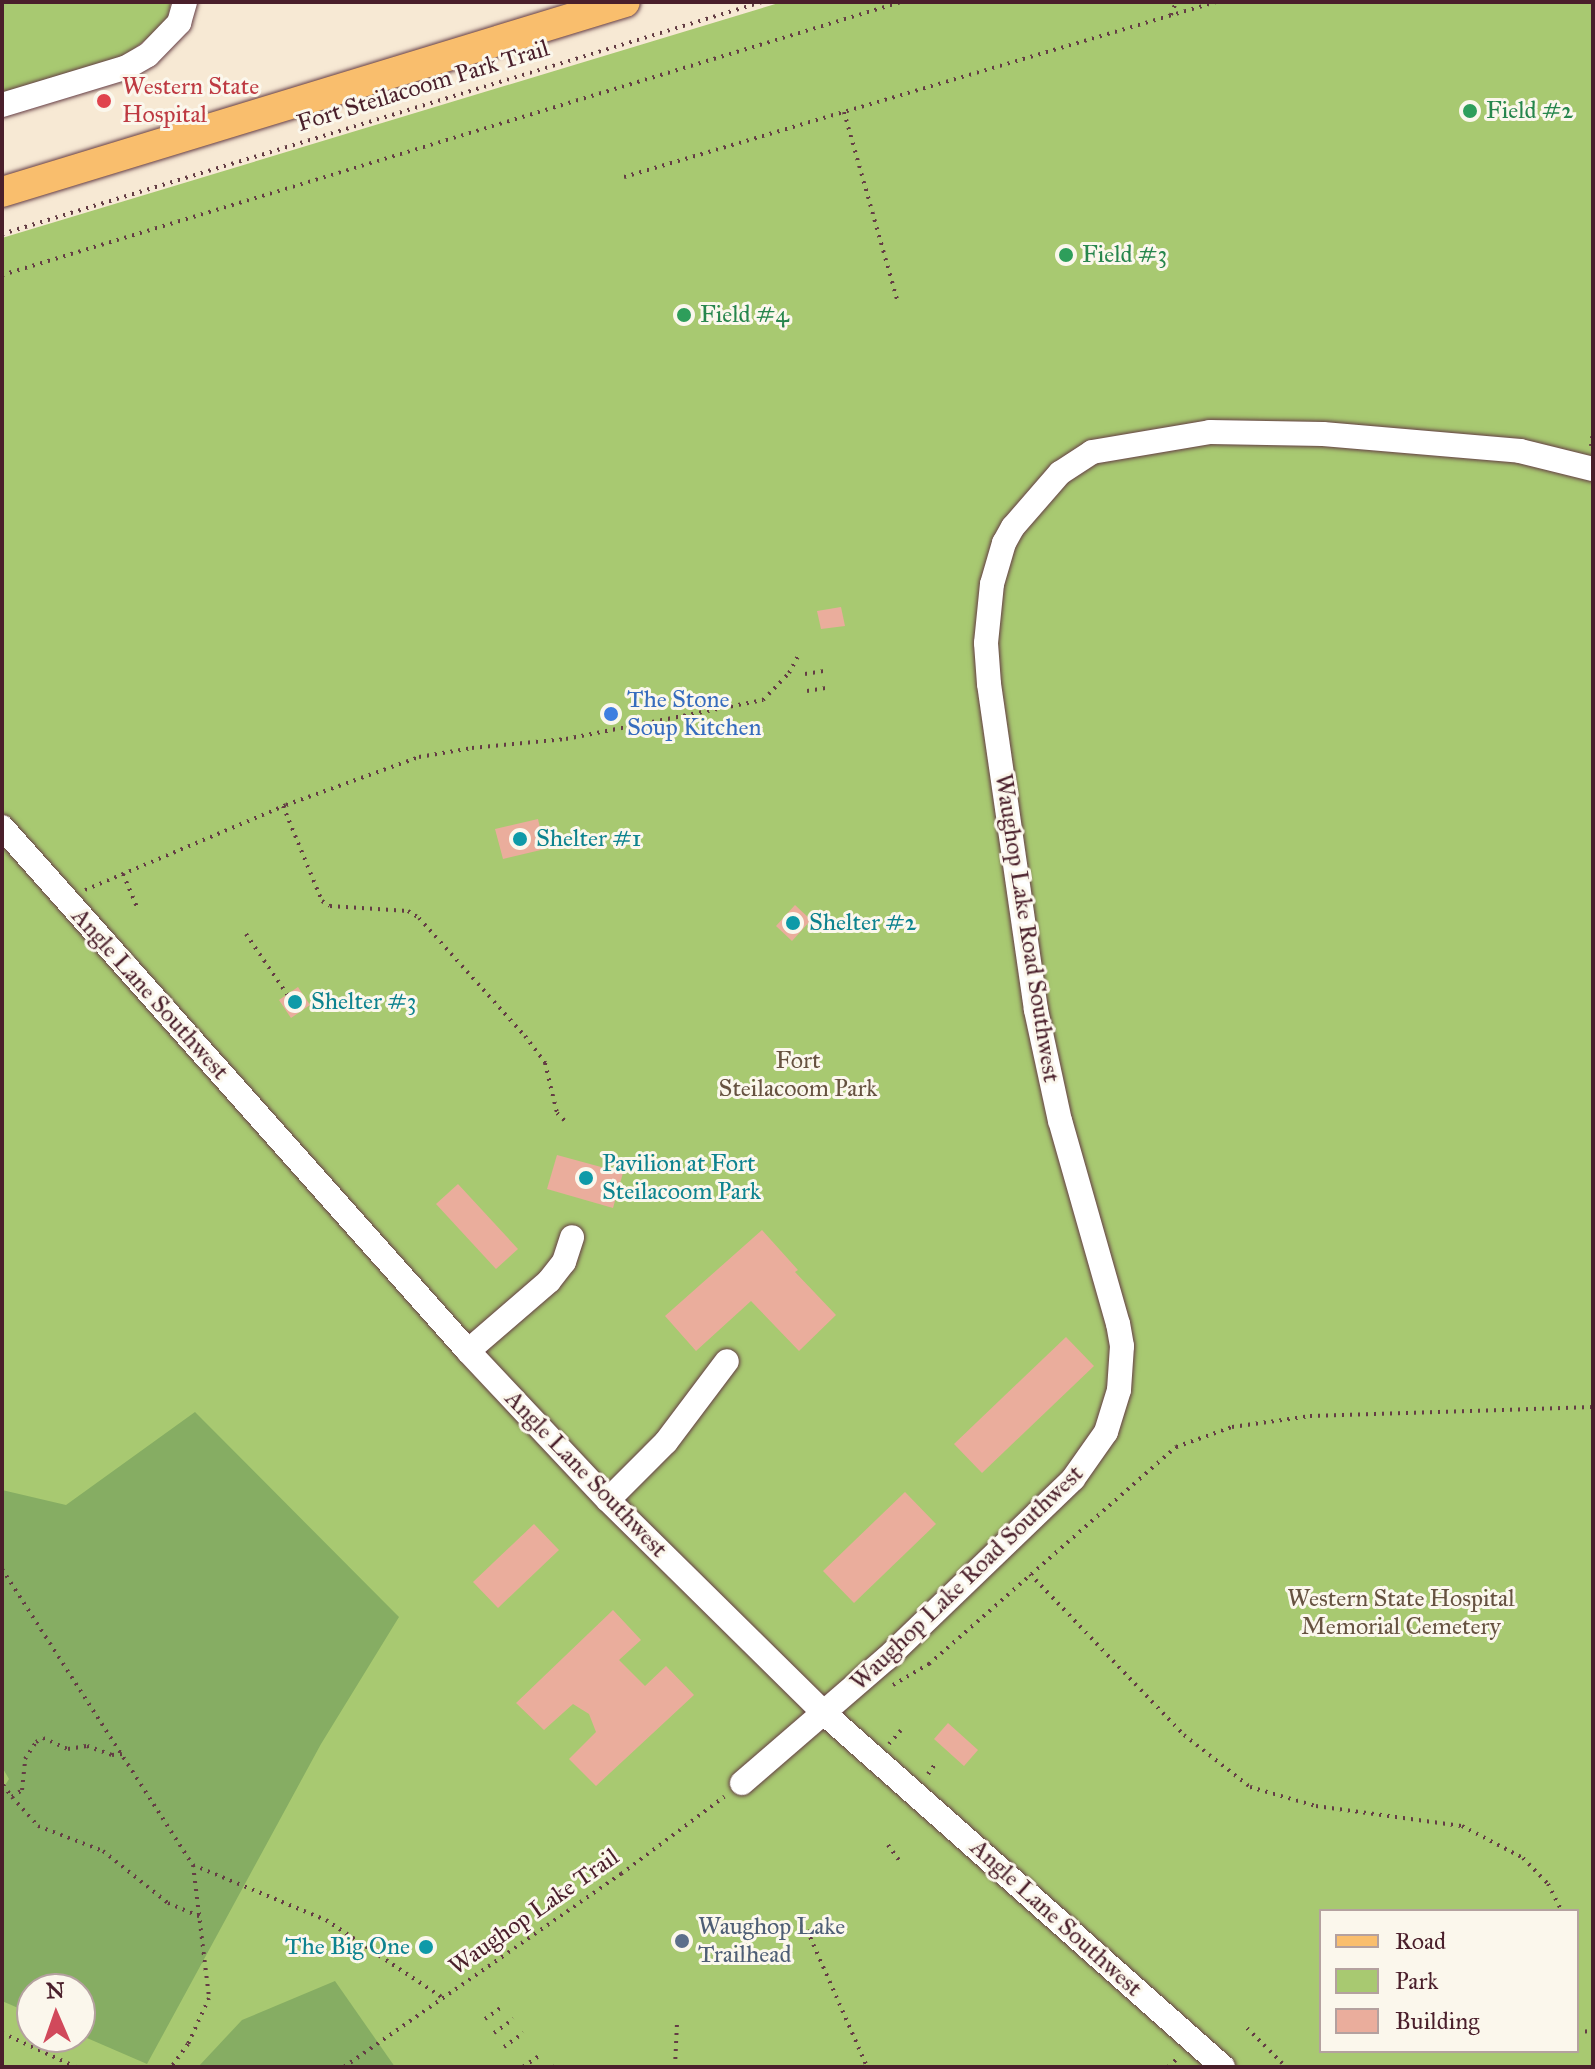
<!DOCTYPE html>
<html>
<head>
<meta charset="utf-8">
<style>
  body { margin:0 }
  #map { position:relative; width:1595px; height:2069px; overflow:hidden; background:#f7e9d4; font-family:"IM FELL Great Primer",serif }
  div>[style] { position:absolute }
  .green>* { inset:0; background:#a8c971 }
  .forest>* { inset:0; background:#86ad63 }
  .building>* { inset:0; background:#eaad9c }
  .path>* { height:4px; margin-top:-2px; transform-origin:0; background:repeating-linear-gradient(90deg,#643d44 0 2px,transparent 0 8px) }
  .roads { filter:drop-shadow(0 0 2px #643d44) drop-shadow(0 0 2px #643d44) }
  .minor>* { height:24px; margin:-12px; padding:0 12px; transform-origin:12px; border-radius:12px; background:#fff }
  .major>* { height:30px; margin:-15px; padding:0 15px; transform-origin:15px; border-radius:15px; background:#f9be6d }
  .dots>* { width:22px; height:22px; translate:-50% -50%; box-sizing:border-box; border:4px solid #fbf7ec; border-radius:50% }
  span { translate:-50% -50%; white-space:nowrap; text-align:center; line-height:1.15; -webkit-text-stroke:6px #fbf7ec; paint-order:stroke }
  .street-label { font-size:24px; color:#4a1f2b }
  .health-label { font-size:24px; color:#be3a42 }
  .left { translate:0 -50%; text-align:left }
  .leisure-label { font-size:24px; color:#27864d }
  .shop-label { font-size:24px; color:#366cbe }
  .culture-label { font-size:24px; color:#0d838f }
  .right { translate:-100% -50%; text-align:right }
  .park-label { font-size:24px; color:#665240 }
  .service-label { font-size:24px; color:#4e5e75 }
  .frame { position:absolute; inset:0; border:4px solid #4a1f2b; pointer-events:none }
  .legend { position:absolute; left:1319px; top:1909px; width:260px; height:144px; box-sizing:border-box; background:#fbf7ec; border:2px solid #b4a19f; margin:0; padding:10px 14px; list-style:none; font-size:24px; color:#4a1f2b }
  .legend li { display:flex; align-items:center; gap:16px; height:40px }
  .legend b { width:40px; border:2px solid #b4a19f }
  .north { position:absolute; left:16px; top:1973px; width:80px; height:80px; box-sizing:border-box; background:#fbf7ec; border:2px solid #b4a19f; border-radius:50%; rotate:358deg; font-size:22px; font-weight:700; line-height:32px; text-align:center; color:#4a1f2b }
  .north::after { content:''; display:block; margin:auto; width:28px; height:36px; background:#d1495b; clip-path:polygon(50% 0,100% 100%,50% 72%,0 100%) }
</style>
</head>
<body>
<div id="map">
  <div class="green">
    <div style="clip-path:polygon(2px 2px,171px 2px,167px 23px,125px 56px,2px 93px)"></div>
    <div style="clip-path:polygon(evenodd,782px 2px,1593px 2px,1593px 2067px,2px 2067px,2px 238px,782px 2px,1321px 1911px,1577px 1911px,1577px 2051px,1321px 2051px,1321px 1911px,782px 2px,32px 1989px,80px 1989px,80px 2037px,32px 2037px,32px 1989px)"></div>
  </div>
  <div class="forest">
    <div style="clip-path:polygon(195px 1412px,399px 1617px,321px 1744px,147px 2064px,80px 2035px,80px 1989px,32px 1989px,32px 2014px,2px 2001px,2px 1790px,9px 1779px,2px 1767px,2px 1490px,66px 1505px)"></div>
    <div style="clip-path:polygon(335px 1981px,395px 2067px,198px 2067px,242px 2020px)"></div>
  </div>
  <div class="building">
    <div style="clip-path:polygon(841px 607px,845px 626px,821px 629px,817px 611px)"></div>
    <div style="clip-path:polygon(538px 819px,545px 849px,503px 859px,495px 829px)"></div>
    <div style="clip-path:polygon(795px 905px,811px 920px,792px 941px,776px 926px)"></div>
    <div style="clip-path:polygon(298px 987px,310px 1005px,291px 1018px,279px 1000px)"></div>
    <div style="clip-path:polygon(557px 1155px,623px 1173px,613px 1208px,547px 1189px)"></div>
    <div style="clip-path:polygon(458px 1184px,518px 1249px,496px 1269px,436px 1204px)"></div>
    <div style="clip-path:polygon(762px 1230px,798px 1270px,795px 1272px,836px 1315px,799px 1351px,751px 1301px,696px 1351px,665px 1316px)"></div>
    <div style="clip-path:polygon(1066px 1337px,1094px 1366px,982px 1473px,954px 1444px)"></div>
    <div style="clip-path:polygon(905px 1492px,936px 1524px,854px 1603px,823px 1571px)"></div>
    <div style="clip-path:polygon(534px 1524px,559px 1550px,498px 1608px,473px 1582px)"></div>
    <div style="clip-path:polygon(613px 1610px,641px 1640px,619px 1660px,645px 1686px,666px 1666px,694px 1695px,596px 1786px,569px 1759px,596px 1732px,589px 1714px,573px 1704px,544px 1730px,516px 1703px)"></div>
    <div style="clip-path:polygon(948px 1723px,978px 1750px,964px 1766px,934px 1739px)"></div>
  </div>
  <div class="path">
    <div style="left:1171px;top:15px;width:14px;rotate:-69deg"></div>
    <div style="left:844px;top:112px;width:198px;rotate:74.2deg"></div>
    <div style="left:624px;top:177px;width:617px;rotate:-16.47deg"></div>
    <div style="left:2px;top:234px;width:795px;rotate:-16.98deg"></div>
    <div style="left:2px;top:275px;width:940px;rotate:-16.89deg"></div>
    <div style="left:1591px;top:446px;width:14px;rotate:-82deg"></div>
    <div style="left:805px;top:674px;width:20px;rotate:-9deg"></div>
    <div style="left:807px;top:691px;width:20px;rotate:-9deg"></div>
    <div style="left:283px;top:806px;width:103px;rotate:67.7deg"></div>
    <div style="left:322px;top:901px;width:9px;rotate:32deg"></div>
    <div style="left:330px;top:906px;width:78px;rotate:3.7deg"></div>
    <div style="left:408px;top:911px;width:13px;rotate:32deg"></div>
    <div style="left:419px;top:918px;width:159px;rotate:48.1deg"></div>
    <div style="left:525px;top:1036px;width:34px;rotate:53deg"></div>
    <div style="left:545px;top:1063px;width:51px;rotate:76.5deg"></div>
    <div style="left:557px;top:1113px;width:14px;rotate:45deg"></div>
    <div style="left:123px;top:874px;width:39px;rotate:67deg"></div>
    <div style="left:85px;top:890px;width:218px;rotate:-22.9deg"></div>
    <div style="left:286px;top:805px;width:141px;rotate:-19.8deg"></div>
    <div style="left:419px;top:757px;width:54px;rotate:-9.6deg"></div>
    <div style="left:472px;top:748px;width:94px;rotate:-5.5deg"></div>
    <div style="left:566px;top:739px;width:201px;rotate:-11.2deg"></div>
    <div style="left:763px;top:700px;width:37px;rotate:-46deg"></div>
    <div style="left:789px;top:673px;width:19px;rotate:-62deg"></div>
    <div style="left:246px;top:934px;width:73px;rotate:55.7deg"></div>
    <div style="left:2px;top:1569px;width:352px;rotate:57.2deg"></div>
    <div style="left:193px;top:1865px;width:134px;rotate:83.1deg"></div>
    <div style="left:209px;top:1998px;width:51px;rotate:114.5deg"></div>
    <div style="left:188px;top:2044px;width:29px;rotate:126deg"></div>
    <div style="left:1030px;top:1574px;width:223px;rotate:46.3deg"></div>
    <div style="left:1184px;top:1735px;width:84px;rotate:38.2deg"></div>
    <div style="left:1250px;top:1787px;width:69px;rotate:16.1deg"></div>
    <div style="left:1316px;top:1806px;width:147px;rotate:7.8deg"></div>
    <div style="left:1462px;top:1826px;width:69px;rotate:27.7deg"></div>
    <div style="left:1523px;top:1858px;width:36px;rotate:46deg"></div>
    <div style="left:1548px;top:1884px;width:30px;rotate:63deg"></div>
    <div style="left:893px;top:1685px;width:42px;rotate:-30.3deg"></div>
    <div style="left:929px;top:1664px;width:329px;rotate:-41.3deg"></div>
    <div style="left:1176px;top:1447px;width:59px;rotate:-19.7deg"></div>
    <div style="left:1232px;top:1427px;width:79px;rotate:-8deg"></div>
    <div style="left:1310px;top:1416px;width:283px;rotate:-1.8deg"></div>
    <div style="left:889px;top:1744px;width:18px;rotate:-49deg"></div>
    <div style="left:928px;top:1774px;width:14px;rotate:-54deg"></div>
    <div style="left:3px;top:1785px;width:15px;rotate:53deg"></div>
    <div style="left:12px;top:1797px;width:12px;rotate:-35deg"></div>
    <div style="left:22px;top:1790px;width:31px;rotate:-84deg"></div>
    <div style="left:25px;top:1759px;width:20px;rotate:-57deg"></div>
    <div style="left:36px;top:1742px;width:8px;rotate:-30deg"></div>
    <div style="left:43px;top:1738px;width:27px;rotate:24deg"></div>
    <div style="left:68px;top:1749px;width:19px;rotate:-9deg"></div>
    <div style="left:87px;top:1746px;width:27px;rotate:20deg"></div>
    <div style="left:112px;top:1755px;width:10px;rotate:-6deg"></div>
    <div style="left:12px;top:1797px;width:39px;rotate:48deg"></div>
    <div style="left:38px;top:1826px;width:70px;rotate:21deg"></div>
    <div style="left:103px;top:1851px;width:83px;rotate:38.7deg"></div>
    <div style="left:168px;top:1903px;width:34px;rotate:23deg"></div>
    <div style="left:888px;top:1845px;width:22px;rotate:54deg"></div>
    <div style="left:193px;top:1865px;width:144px;rotate:22.5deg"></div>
    <div style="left:326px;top:1920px;width:141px;rotate:33.7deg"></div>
    <div style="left:807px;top:1930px;width:150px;rotate:66.3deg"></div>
    <div style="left:485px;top:2019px;width:22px;rotate:-36deg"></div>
    <div style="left:1247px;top:2028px;width:55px;rotate:45deg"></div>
    <div style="left:1577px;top:2032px;width:16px;rotate:-4deg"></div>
    <div style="left:2px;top:2033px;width:81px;rotate:24.7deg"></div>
    <div style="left:494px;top:2033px;width:24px;rotate:-36deg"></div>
    <div style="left:504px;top:2047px;width:24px;rotate:-36deg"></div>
    <div style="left:344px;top:2067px;width:338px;rotate:-34.9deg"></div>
    <div style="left:621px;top:1874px;width:129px;rotate:-36.8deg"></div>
    <div style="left:523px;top:2067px;width:19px;rotate:-35deg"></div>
    <div style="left:555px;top:2067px;width:5px;rotate:-68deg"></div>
    <div style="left:675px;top:2067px;width:44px;rotate:-87.4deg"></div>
    <div style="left:1168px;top:2067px;width:13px;rotate:-42deg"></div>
  </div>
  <div class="roads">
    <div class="minor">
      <div style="left:2px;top:105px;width:131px;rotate:-16.9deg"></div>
      <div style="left:127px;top:67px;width:24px;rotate:-30deg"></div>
      <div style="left:148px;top:55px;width:45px;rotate:-45.9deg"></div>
      <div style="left:179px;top:23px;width:22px;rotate:-74deg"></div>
      <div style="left:2px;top:827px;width:701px;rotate:48.35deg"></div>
      <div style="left:468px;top:1351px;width:204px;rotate:46.8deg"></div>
      <div style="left:608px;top:1500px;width:305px;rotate:44.6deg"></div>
      <div style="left:825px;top:1714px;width:532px;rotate:41.57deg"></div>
      <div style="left:468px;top:1351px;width:107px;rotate:-40.8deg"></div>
      <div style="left:549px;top:1281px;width:24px;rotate:-52deg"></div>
      <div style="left:564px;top:1262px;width:26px;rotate:-72deg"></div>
      <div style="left:608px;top:1500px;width:82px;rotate:-45deg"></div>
      <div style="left:666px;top:1442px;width:101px;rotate:-53deg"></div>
      <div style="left:742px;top:1783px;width:191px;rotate:-40.8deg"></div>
      <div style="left:887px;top:1658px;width:258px;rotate:-43.9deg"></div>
      <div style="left:1073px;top:1479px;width:57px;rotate:-54.9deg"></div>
      <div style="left:1106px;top:1432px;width:44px;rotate:-72.8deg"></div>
      <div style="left:1119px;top:1390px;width:44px;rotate:-86.1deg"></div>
      <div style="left:1122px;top:1346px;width:22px;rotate:-100deg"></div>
      <div style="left:1118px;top:1324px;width:211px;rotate:-105.9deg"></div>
      <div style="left:1060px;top:1121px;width:114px;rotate:-102.2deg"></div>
      <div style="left:1036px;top:1010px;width:329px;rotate:-98.2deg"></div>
      <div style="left:989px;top:684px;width:41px;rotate:-94.2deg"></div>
      <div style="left:986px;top:643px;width:59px;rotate:-84.2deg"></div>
      <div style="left:992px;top:584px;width:43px;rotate:-73.7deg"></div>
      <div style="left:1004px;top:543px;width:18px;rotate:-61deg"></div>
      <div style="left:1013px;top:527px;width:72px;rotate:-49deg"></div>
      <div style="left:1060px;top:473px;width:38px;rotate:-33deg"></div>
      <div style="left:1092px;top:452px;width:120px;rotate:-9.6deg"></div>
      <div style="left:1210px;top:432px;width:113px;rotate:1deg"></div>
      <div style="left:1323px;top:434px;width:198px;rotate:4.9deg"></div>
      <div style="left:1520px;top:451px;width:75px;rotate:13.9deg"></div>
    </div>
    <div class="major">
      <div style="left:2px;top:192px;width:651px;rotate:-16.96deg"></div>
    </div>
  </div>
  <div class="dots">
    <div style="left:104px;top:101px;background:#e0444e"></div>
    <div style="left:1470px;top:111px;background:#2e9e5b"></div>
    <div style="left:1066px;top:255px;background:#2e9e5b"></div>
    <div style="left:684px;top:315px;background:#2e9e5b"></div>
    <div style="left:611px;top:714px;background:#3f7fe0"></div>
    <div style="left:520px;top:839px;background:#0f9aa8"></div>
    <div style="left:793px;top:923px;background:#0f9aa8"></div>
    <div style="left:295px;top:1002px;background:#0f9aa8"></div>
    <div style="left:586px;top:1178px;background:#0f9aa8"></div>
    <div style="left:682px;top:1941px;background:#5c6f8a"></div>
    <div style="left:426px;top:1947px;background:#0f9aa8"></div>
  </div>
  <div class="street-label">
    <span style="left:423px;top:86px;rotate:-17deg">Fort Steilacoom Park Trail</span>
    <span style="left:1027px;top:928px;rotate:81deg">Waughop Lake Road Southwest</span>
    <span style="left:150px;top:994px;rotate:48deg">Angle Lane Southwest</span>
    <span style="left:586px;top:1474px;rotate:46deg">Angle Lane Southwest</span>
    <span style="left:967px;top:1578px;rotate:-44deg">Waughop Lake Road Southwest</span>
    <span style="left:534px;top:1912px;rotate:-35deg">Waughop Lake Trail</span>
    <span style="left:1056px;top:1918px;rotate:42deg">Angle Lane Southwest</span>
  </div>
  <div class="health-label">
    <span class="left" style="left:122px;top:101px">Western State<br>Hospital</span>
  </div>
  <div class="leisure-label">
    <span class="left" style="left:1486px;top:111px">Field #2</span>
    <span class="left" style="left:1082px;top:255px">Field #3</span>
    <span class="left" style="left:700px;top:315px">Field #4</span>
  </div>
  <div class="shop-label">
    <span class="left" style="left:627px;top:714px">The Stone<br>Soup Kitchen</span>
  </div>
  <div class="culture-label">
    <span class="left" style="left:536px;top:839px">Shelter #1</span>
    <span class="left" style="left:809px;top:923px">Shelter #2</span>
    <span class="left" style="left:311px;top:1002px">Shelter #3</span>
    <span class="left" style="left:602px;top:1178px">Pavilion at Fort<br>Steilacoom Park</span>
    <span class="right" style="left:410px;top:1947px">The Big One</span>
  </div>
  <div class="park-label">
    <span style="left:798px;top:1075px">Fort<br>Steilacoom Park</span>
    <span style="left:1401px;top:1613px">Western State Hospital<br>Memorial Cemetery</span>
  </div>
  <div class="service-label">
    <span class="left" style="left:698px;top:1941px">Waughop Lake<br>Trailhead</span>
  </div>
  <div class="frame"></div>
  <ul class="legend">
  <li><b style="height:10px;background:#f9be6d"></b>Road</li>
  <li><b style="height:22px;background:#a8c971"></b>Park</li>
  <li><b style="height:22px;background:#eaad9c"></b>Building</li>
  </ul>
  <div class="north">N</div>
</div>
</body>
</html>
